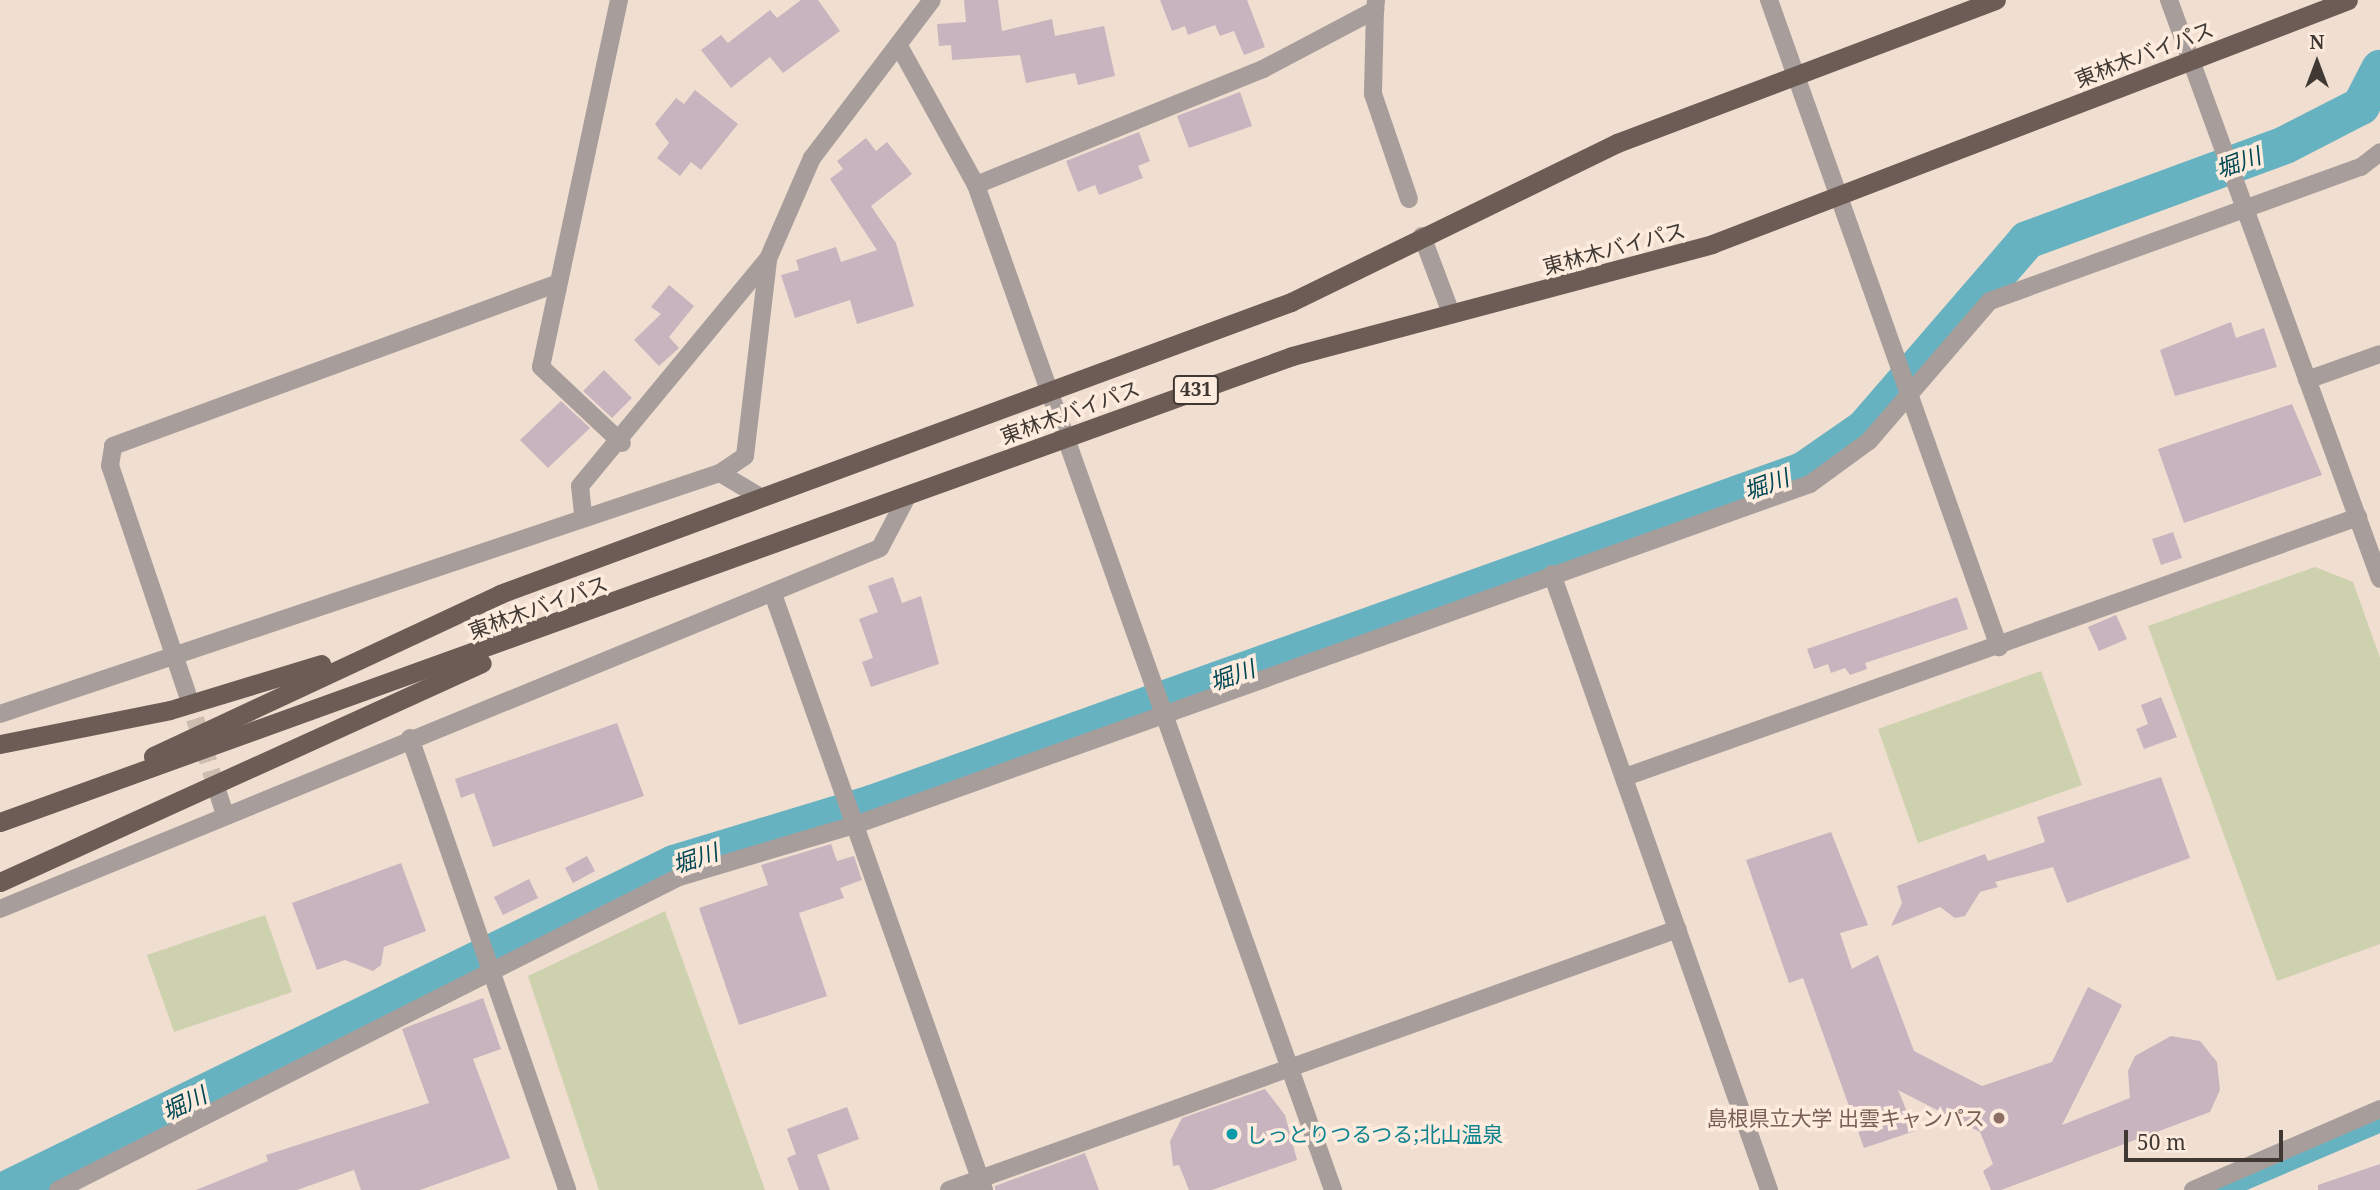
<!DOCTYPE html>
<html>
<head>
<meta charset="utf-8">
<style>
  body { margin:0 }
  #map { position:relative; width:2380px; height:1190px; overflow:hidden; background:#f0ded1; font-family:"Noto Serif","Noto Sans JP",serif }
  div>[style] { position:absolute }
  .green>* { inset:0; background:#cdd1ae }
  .canal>* { height:23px; margin:-11.5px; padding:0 11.5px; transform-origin:11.5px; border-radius:11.5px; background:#66b2c1 }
  .river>* { height:38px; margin:-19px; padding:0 19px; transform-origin:19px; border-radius:19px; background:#66b2c1 }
  .building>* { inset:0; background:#c8b4bf }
  .minor-tunnel>* { height:18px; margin-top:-9px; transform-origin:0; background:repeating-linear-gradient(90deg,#cdbdb1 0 18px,transparent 0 27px) }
  .minor>* { height:18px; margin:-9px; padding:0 9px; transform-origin:9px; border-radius:9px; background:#a79e9b }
  .tertiary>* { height:18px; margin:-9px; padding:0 9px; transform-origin:9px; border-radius:9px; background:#a79e9b }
  .trunk>* { height:19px; margin:-9.5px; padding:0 9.5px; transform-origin:9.5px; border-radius:9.5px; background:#6d5c56 }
  .dots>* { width:19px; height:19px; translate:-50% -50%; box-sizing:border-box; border:4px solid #fdebde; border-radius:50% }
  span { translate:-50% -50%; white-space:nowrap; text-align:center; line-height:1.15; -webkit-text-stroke:7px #fdebde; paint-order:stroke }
  .shield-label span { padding:2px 5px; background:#fdebde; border:2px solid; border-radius:5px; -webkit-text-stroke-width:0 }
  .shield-label { font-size:19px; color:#403933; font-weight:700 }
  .street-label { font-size:21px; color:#403933 }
  .education-label { font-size:21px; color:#785e54 }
  .right { translate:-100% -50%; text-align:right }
  .culture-label { font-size:21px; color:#0d838f }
  .left { translate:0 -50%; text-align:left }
  .water-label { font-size:23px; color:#004853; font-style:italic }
  .north { position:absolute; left:2282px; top:28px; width:70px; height:70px; -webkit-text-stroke:5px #fdebde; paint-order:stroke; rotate:0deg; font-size:19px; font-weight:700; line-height:28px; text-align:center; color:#403933 }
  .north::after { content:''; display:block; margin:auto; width:24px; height:32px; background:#403933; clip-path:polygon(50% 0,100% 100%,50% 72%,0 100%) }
  .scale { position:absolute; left:2124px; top:1130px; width:159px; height:32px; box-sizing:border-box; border:4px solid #403933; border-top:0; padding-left:9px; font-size:21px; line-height:24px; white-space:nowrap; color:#403933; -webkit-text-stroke:5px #fdebde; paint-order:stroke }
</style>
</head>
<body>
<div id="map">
  <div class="green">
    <div style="clip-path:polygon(2315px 567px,2353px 582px,2380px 658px,2380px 944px,2277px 981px,2148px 626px)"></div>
    <div style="clip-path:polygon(2041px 671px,2082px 785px,1918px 843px,1878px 729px)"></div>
    <div style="clip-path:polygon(665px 911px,765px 1190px,599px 1190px,528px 976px)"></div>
    <div style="clip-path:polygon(265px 915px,292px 992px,174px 1032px,147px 955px)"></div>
  </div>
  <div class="canal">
    <div style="left:2216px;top:1190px;width:178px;rotate:-23.1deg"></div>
  </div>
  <div class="river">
    <div style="left:6px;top:1190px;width:743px;rotate:-26.01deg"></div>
    <div style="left:674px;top:864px;width:207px;rotate:-16.9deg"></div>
    <div style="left:872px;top:804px;width:989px;rotate:-19.68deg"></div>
    <div style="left:1803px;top:471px;width:75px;rotate:-34.7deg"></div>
    <div style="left:1865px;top:428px;width:248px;rotate:-49.2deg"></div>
    <div style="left:2027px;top:240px;width:275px;rotate:-20.2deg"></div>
    <div style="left:2285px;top:145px;width:85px;rotate:-27.2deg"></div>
    <div style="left:2361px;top:106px;width:42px;rotate:-62.8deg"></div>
  </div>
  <div class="building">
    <div style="clip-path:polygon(801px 0,818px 0,840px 31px,783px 73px,770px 57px,731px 88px,701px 50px,721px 35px,728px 43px,770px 10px,777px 18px)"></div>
    <div style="clip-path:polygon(964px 0,998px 0,1002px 31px,1052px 19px,1055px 36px,1104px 26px,1115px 76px,1078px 85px,1075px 73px,1026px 83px,1020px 55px,952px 60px,951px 45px,939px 46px,937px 24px,966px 22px)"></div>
    <div style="clip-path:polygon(1160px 0,1247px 0,1265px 47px,1244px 55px,1234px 31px,1220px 36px,1215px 25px,1188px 35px,1185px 26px,1172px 31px)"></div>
    <div style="clip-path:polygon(695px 90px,738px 124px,701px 170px,691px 162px,680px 176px,657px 158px,669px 143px,655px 124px,676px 98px,684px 104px)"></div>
    <div style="clip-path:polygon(1240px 92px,1252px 126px,1189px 148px,1177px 116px)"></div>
    <div style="clip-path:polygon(1139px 132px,1150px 161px,1138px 166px,1143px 178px,1099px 195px,1095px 185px,1078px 192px,1066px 161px)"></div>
    <div style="clip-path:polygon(866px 138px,876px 151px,887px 142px,912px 174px,871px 206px,896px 243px,914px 306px,857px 324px,850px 300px,795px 318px,781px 275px,799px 270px,796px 260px,836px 247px,841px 262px,877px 250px,830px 179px,843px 169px,837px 161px)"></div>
    <div style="clip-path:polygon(669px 285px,694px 306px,669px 337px,679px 348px,659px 366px,634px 340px,661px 314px,651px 307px)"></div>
    <div style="clip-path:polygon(2231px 322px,2236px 338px,2264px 328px,2277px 367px,2175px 396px,2160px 350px)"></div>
    <div style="clip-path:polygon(604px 370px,632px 398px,612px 418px,583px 391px)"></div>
    <div style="clip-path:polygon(561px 401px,590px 428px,548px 468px,520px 440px)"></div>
    <div style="clip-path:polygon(2292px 404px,2322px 475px,2184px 523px,2158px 449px)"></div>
    <div style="clip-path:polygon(2173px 532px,2182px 558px,2161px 565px,2152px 539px)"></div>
    <div style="clip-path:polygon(893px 577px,902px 603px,921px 596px,939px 664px,871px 687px,862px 662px,873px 658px,859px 619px,878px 612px,868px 586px)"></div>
    <div style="clip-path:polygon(1957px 597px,1968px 629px,1865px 663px,1867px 669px,1850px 675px,1845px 668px,1831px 673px,1828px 664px,1814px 669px,1807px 649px)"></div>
    <div style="clip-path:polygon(2116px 615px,2127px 639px,2099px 651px,2088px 627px)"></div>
    <div style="clip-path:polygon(2161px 697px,2177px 737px,2144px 749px,2136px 729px,2148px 724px,2141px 705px)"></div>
    <div style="clip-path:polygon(617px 723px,644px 796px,493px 847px,474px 793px,461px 798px,455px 779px)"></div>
    <div style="clip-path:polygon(2161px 777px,2190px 858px,2067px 903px,2053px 867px,1995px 882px,1998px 887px,1980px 892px,1965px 916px,1955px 918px,1940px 907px,1891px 926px,1902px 903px,1897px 886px,1985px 854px,1988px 861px,2045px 842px,2037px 817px)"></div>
    <div style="clip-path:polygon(1831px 832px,1868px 925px,1840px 933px,1852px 969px,1878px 955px,1914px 1051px,1982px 1086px,2052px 1062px,2088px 987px,2122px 1005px,2062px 1125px,2130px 1098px,2128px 1071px,2135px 1056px,2171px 1036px,2200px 1041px,2217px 1062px,2220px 1090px,2210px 1112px,2001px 1190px,1991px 1190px,1983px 1171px,1993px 1164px,1980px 1132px,1898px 1090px,1915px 1131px,1864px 1148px,1803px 978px,1789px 983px,1746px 860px)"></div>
    <div style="clip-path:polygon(831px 844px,837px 861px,854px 856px,862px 880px,840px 888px,844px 898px,799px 913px,827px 996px,739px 1025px,699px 908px,768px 885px,761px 865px)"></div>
    <div style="clip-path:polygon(587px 856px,595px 871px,573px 883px,565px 868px)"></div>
    <div style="clip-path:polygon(401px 863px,426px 931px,384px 947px,381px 965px,373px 971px,345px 960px,317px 970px,292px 903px)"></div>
    <div style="clip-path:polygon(529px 879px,538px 898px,503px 915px,494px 897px)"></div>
    <div style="clip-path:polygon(483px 998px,501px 1049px,473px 1059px,510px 1158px,420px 1190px,361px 1190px,354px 1170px,297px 1190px,196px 1190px,268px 1161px,266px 1155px,429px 1103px,402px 1029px)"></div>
    <div style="clip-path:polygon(1265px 1089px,1285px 1115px,1297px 1160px,1212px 1190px,1189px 1190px,1179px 1165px,1173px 1166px,1170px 1141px,1182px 1118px)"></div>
    <div style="clip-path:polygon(847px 1107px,859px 1139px,817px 1155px,830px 1190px,799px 1190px,787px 1158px,796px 1154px,787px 1129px)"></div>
    <div style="clip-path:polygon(1085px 1153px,1099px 1190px,995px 1190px,995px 1186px)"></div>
    <div style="clip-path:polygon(2380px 1164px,2380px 1190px,2318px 1190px,2318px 1185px)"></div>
  </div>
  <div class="minor-tunnel">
    <div style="left:187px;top:693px;width:105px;rotate:72.8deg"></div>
  </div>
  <div class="minor">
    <div style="left:619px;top:0;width:375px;rotate:102deg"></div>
    <div style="left:541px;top:367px;width:111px;rotate:43.2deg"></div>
    <div style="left:1769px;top:0;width:687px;rotate:70.43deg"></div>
    <div style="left:1375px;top:10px;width:84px;rotate:91.4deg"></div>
    <div style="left:1373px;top:94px;width:111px;rotate:71.1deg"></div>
    <div style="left:976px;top:185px;width:310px;rotate:-22deg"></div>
    <div style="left:1263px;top:69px;width:127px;rotate:-27.8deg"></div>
    <div style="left:1375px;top:10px;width:10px;rotate:-84deg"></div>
    <div style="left:1422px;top:236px;width:82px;rotate:69.4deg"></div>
    <div style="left:2307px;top:380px;width:77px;rotate:-19.6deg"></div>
    <div style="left:720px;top:473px;width:30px;rotate:-34deg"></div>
    <div style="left:745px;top:456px;width:198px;rotate:-83.3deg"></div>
    <div style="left:583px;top:514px;width:28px;rotate:-96deg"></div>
    <div style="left:580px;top:486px;width:295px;rotate:-50.4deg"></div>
    <div style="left:768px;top:259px;width:110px;rotate:-66.5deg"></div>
    <div style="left:812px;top:158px;width:198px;rotate:-52.8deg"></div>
    <div style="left:1552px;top:574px;width:653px;rotate:70.59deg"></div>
    <div style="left:773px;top:594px;width:632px;rotate:70.5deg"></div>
    <div style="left:187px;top:693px;width:240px;rotate:-108.7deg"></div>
    <div style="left:110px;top:466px;width:20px;rotate:-81deg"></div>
    <div style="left:113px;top:446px;width:474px;rotate:-20.1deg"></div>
    <div style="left:0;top:714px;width:759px;rotate:-18.51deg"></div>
    <div style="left:720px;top:473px;width:49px;rotate:30.8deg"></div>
    <div style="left:410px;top:738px;width:478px;rotate:70.8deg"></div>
    <div style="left:1625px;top:777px;width:778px;rotate:-19.53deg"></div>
    <div style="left:218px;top:793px;width:23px;rotate:72deg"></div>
    <div style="left:0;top:909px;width:951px;rotate:-22.3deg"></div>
    <div style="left:880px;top:548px;width:60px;rotate:-62.2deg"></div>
    <div style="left:58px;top:1190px;width:695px;rotate:-26.75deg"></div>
    <div style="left:679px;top:877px;width:184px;rotate:-16.5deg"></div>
    <div style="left:855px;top:825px;width:1014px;rotate:-19.65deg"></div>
    <div style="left:1810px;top:484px;width:73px;rotate:-36.1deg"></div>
    <div style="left:1869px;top:441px;width:185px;rotate:-49.2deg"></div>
    <div style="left:1990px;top:301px;width:394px;rotate:-19.9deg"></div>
    <div style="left:2361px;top:167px;width:24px;rotate:-38deg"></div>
    <div style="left:949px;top:1190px;width:774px;rotate:-19.7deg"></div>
    <div style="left:2193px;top:1190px;width:204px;rotate:-23.4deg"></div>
  </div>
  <div class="tertiary">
    <div style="left:2169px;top:0;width:616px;rotate:69.98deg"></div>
    <div style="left:899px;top:46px;width:159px;rotate:61deg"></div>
    <div style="left:976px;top:185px;width:1067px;rotate:70.44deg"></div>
  </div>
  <div class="trunk">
    <div style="left:0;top:744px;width:173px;rotate:-11.3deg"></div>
    <div style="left:170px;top:710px;width:158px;rotate:-16.9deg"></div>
    <div style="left:153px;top:756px;width:383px;rotate:-25deg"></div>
    <div style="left:500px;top:594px;width:843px;rotate:-20.26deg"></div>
    <div style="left:1291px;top:302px;width:363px;rotate:-26deg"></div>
    <div style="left:1617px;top:143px;width:405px;rotate:-20.7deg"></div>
    <div style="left:0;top:822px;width:1373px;rotate:-19.83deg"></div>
    <div style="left:1292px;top:356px;width:435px;rotate:-14.9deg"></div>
    <div style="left:1712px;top:244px;width:681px;rotate:-20.99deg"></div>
    <div style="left:0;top:882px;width:529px;rotate:-24.43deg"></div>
  </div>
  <div class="dots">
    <div style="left:1999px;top:1118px;background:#8d6e63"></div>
    <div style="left:1232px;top:1134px;background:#0f9aa8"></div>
  </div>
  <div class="shield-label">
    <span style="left:1196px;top:390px">431</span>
  </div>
  <div class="street-label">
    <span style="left:2144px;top:54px;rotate:-21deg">東林木バイパス</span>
    <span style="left:1614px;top:248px;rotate:-15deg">東林木バイパス</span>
    <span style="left:1070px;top:412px;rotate:-20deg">東林木バイパス</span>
    <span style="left:538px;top:607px;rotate:-20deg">東林木バイパス</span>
  </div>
  <div class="education-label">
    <span class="right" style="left:1985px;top:1118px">島根県立大学 出雲キャンパス</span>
  </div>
  <div class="culture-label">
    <span class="left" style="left:1246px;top:1134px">しっとりつるつる;北山温泉</span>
  </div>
  <div class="water-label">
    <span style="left:2238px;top:162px;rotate:-20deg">堀川</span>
    <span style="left:1766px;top:484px;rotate:-20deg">堀川</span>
    <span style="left:1232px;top:675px;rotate:-20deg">堀川</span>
    <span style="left:695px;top:858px;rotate:-18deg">堀川</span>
    <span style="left:184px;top:1103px;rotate:-26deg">堀川</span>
  </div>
  <div class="north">N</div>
  <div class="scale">50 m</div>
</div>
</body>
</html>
